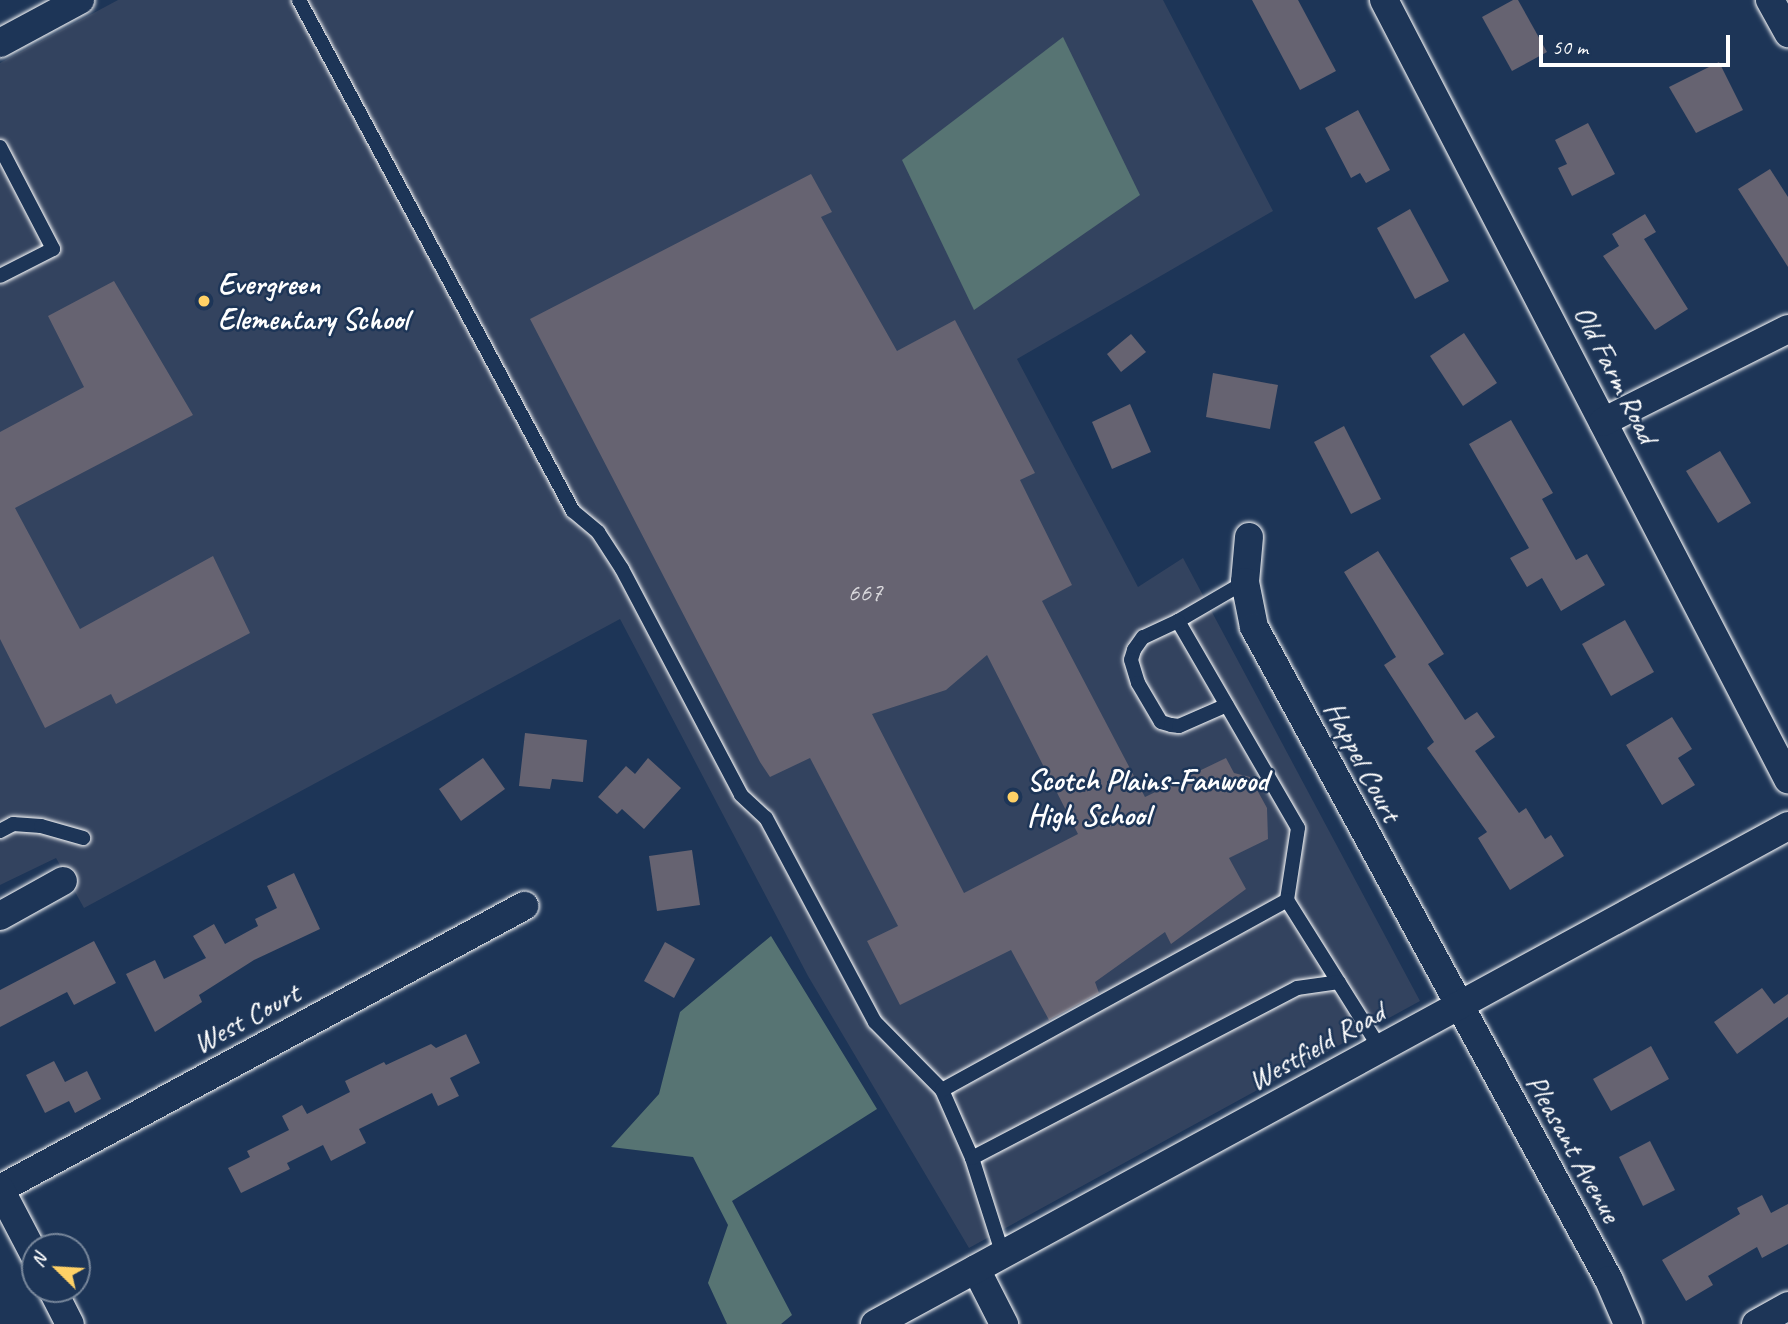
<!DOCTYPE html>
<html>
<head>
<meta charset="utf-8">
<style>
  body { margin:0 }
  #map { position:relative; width:1788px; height:1324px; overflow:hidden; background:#1d3557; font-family:Caveat,sans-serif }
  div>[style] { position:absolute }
  .built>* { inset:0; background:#33435f }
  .green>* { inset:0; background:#577473 }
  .building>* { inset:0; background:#666371 }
  .roads { filter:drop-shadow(0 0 2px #fff) drop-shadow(0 0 2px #fff) }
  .lane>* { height:14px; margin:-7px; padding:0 7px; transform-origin:7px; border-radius:7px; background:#1d3557 }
  .street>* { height:28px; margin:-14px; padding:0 14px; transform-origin:14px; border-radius:14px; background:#1d3557 }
  .dots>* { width:19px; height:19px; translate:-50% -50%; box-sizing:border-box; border:4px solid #1d3557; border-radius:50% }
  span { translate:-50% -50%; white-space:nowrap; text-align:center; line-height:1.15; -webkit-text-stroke:5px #1d3557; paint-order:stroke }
  .number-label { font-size:26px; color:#d9d8dc }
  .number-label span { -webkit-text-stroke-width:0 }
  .poi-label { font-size:30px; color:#fff; font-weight:700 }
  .left { translate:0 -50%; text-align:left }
  .street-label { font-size:30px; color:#fff }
  .north { position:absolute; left:21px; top:1233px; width:70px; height:70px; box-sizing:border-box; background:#1d3557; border:2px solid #77869a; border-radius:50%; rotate:294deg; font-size:19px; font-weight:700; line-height:28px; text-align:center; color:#fff }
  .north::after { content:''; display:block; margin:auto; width:24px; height:32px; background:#ffd166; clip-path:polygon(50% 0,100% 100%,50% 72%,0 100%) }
  .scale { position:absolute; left:1539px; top:35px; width:191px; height:32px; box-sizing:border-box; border:4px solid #fff; border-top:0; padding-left:9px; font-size:21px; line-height:24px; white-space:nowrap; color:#fff; -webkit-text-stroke:5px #1d3557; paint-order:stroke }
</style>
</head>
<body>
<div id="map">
  <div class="built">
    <div style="clip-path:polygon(118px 0,1163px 0,1273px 211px,1017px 359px,1138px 587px,1183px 558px,1420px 1001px,969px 1248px,808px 976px,620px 619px,84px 908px,56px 858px,0 885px,0 63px)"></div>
  </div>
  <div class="green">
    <div style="clip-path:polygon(1063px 37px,1140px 195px,974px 310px,902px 160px)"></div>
    <div style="clip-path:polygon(771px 936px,877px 1109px,732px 1201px,792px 1315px,781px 1324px,727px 1324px,708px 1283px,728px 1225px,693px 1157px,611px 1147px,659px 1094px,680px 1012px)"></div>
  </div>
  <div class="building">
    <div style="clip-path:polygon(1252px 0,1298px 0,1336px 71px,1300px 90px)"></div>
    <div style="clip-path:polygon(1513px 0,1518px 0,1547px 52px,1512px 71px,1482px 17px)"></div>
    <div style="clip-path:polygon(1719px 62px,1743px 110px,1696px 133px,1669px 87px)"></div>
    <div style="clip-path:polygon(1358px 110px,1390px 170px,1366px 183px,1360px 173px,1351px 178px,1325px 128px)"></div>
    <div style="clip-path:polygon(1588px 123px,1615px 174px,1572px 196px,1558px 168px,1567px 164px,1555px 140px)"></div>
    <div style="clip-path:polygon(1770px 169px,1788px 197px,1788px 267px,1738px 189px)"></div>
    <div style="clip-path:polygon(evenodd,811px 174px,832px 212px,821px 217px,897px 351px,955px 320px,1035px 473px,1020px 480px,1072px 585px,1042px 601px,1145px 797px,1226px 758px,1234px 773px,1250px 777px,1267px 808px,1268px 839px,1229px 858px,1246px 889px,1171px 944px,1165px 932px,1095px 982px,1099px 993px,1049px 1020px,1011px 950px,900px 1005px,867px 941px,898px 926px,810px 758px,770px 777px,760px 762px,530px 319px,811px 174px,987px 655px,1078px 834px,964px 893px,872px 714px,946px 690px,987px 655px)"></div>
    <div style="clip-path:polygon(1410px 209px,1449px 281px,1415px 299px,1377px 228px)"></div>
    <div style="clip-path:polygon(1645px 214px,1656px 232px,1644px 239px,1688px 309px,1655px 330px,1603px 256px,1619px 246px,1612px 234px)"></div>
    <div style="clip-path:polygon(114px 281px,193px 415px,15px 508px,80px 629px,213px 556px,250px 633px,116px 704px,111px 694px,45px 728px,0 639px,0 432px,84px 387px,48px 316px)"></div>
    <div style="clip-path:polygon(1464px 333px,1497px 383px,1463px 406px,1430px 356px)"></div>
    <div style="clip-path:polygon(1131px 334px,1146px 352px,1121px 372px,1107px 354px)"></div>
    <div style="clip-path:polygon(1213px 373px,1278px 385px,1270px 429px,1206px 417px)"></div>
    <div style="clip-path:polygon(1130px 404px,1151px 452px,1112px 469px,1092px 422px)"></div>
    <div style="clip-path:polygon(1511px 420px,1553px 493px,1542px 499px,1576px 560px,1587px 554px,1605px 585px,1561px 611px,1542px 578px,1527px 587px,1510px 558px,1529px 548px,1469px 444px)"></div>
    <div style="clip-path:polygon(1344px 426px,1381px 499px,1351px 514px,1314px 442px)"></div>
    <div style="clip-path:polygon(1720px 451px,1751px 503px,1718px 523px,1686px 471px)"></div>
    <div style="clip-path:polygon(1378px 551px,1444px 654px,1428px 664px,1465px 720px,1477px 712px,1495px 737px,1475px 751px,1519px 813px,1526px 808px,1545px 839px,1551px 835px,1564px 856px,1510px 890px,1478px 838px,1487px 832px,1427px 748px,1434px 742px,1384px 665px,1396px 657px,1344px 572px)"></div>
    <div style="clip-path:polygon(1625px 620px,1654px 672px,1611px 696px,1582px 644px)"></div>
    <div style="clip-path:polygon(1672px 717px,1692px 749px,1678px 758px,1695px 785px,1662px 805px,1626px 745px)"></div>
    <div style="clip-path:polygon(525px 733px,587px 740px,583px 782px,552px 779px,550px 789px,519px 786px)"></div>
    <div style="clip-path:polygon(483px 758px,505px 789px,461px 821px,439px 789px)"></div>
    <div style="clip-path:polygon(648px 758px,681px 788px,644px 829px,622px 809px,617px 814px,598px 797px,626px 766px,635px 774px)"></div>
    <div style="clip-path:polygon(692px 850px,700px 905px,657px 911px,649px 856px)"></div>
    <div style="clip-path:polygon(294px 873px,320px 929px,254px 960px,199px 995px,202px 1002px,155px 1032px,126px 974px,155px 960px,164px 979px,206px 958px,193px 936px,214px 924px,225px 944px,258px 926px,255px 919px,277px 908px,267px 886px)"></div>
    <div style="clip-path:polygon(94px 941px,116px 983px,74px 1005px,67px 992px,0 1027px,0 990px)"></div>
    <div style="clip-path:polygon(665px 942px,695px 959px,674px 998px,644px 981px)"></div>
    <div style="clip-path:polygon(1762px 988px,1774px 1004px,1788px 994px,1788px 1017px,1737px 1054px,1714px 1022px)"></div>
    <div style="clip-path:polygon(466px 1034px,480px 1063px,450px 1078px,459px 1096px,438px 1106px,432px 1093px,359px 1129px,366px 1143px,331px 1161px,323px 1145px,287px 1163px,290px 1169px,241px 1193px,228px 1168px,250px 1157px,247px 1151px,289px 1130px,282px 1116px,302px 1105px,307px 1114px,350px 1092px,345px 1081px,384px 1062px,386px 1065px,431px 1044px,436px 1048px)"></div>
    <div style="clip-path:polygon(1651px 1046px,1669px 1079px,1611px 1111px,1593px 1079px)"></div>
    <div style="clip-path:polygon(54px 1061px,65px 1082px,87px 1071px,101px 1099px,75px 1113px,69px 1101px,45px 1113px,26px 1075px)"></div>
    <div style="clip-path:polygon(1650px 1141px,1675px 1190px,1643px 1206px,1619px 1157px)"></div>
    <div style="clip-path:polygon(1762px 1195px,1771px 1213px,1788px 1204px,1788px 1244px,1762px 1258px,1757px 1247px,1708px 1276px,1713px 1285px,1686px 1301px,1662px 1260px,1740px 1214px,1737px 1208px)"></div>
  </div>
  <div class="roads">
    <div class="lane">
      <div style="left:299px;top:0;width:580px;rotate:61.8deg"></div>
      <div style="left:573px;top:511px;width:33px;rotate:40deg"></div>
      <div style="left:598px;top:532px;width:44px;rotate:57deg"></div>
      <div style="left:622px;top:569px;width:255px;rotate:62.2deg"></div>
      <div style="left:741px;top:795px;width:34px;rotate:43deg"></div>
      <div style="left:766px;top:818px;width:231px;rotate:61.9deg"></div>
      <div style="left:875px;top:1022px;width:95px;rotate:45.4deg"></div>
      <div style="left:942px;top:1090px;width:74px;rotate:66.2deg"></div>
      <div style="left:972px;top:1158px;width:102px;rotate:72.3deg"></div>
      <div style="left:0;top:147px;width:115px;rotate:62.5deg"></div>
      <div style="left:53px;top:249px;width:59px;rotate:153deg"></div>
      <div style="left:1245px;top:582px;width:78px;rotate:149.8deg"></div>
      <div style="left:1178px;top:621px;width:239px;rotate:59.9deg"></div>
      <div style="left:1298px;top:828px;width:73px;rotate:98.7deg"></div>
      <div style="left:1287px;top:900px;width:175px;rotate:57.9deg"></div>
      <div style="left:1178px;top:621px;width:38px;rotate:155deg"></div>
      <div style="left:1143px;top:637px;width:16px;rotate:125deg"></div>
      <div style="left:1134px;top:650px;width:10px;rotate:107deg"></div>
      <div style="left:1131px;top:660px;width:24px;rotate:73deg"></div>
      <div style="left:1138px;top:683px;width:45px;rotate:59.5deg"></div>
      <div style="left:1161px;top:722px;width:10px;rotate:17deg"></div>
      <div style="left:1171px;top:725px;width:8px;rotate:7deg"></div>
      <div style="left:1179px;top:726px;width:52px;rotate:-23.6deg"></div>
      <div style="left:0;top:831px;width:15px;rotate:-28deg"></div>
      <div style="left:13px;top:824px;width:28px;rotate:4deg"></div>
      <div style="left:41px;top:826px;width:44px;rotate:15.9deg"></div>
      <div style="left:942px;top:1090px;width:394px;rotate:-28.8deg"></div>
      <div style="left:972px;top:1158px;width:367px;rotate:-27.6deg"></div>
      <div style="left:1297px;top:988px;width:42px;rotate:-8.1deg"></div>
    </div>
    <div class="street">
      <div style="left:1384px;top:0;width:878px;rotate:62.59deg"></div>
      <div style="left:1770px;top:0;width:38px;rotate:61deg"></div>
      <div style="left:0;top:43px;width:91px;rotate:-28.3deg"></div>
      <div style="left:1603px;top:422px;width:207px;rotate:-26.7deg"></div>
      <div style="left:1249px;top:537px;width:45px;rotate:95.1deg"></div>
      <div style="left:1245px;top:582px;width:46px;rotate:78.7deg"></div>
      <div style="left:1254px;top:627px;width:743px;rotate:61.47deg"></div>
      <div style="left:1609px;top:1280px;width:48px;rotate:66.6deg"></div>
      <div style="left:0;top:916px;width:72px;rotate:-29.1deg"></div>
      <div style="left:0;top:1189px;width:596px;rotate:-28.37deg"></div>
      <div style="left:0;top:1189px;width:76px;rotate:62.4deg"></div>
      <div style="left:976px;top:1269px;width:62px;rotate:63deg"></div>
      <div style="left:52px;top:1289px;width:39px;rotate:63deg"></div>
      <div style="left:875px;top:1324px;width:1040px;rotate:-28.61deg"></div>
      <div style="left:1756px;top:1324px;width:37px;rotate:-29deg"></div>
    </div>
  </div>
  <div class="dots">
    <div style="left:204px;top:301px;background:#ffd166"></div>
    <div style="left:1013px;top:797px;background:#ffd166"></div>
  </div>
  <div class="number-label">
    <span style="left:865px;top:593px">667</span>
  </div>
  <div class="poi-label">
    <span class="left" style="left:218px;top:301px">Evergreen<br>Elementary School</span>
    <span class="left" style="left:1027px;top:797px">Scotch Plains-Fanwood<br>High School</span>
  </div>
  <div class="street-label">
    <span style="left:1616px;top:374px;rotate:63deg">Old Farm Road</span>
    <span style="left:1363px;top:761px;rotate:62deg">Happel Court</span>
    <span style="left:246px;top:1018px;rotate:-28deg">West Court</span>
    <span style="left:1316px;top:1046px;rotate:-29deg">Westfield Road</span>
    <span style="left:1574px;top:1148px;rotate:61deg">Pleasant Avenue</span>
  </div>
  <div class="north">N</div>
  <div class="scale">50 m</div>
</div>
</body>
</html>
